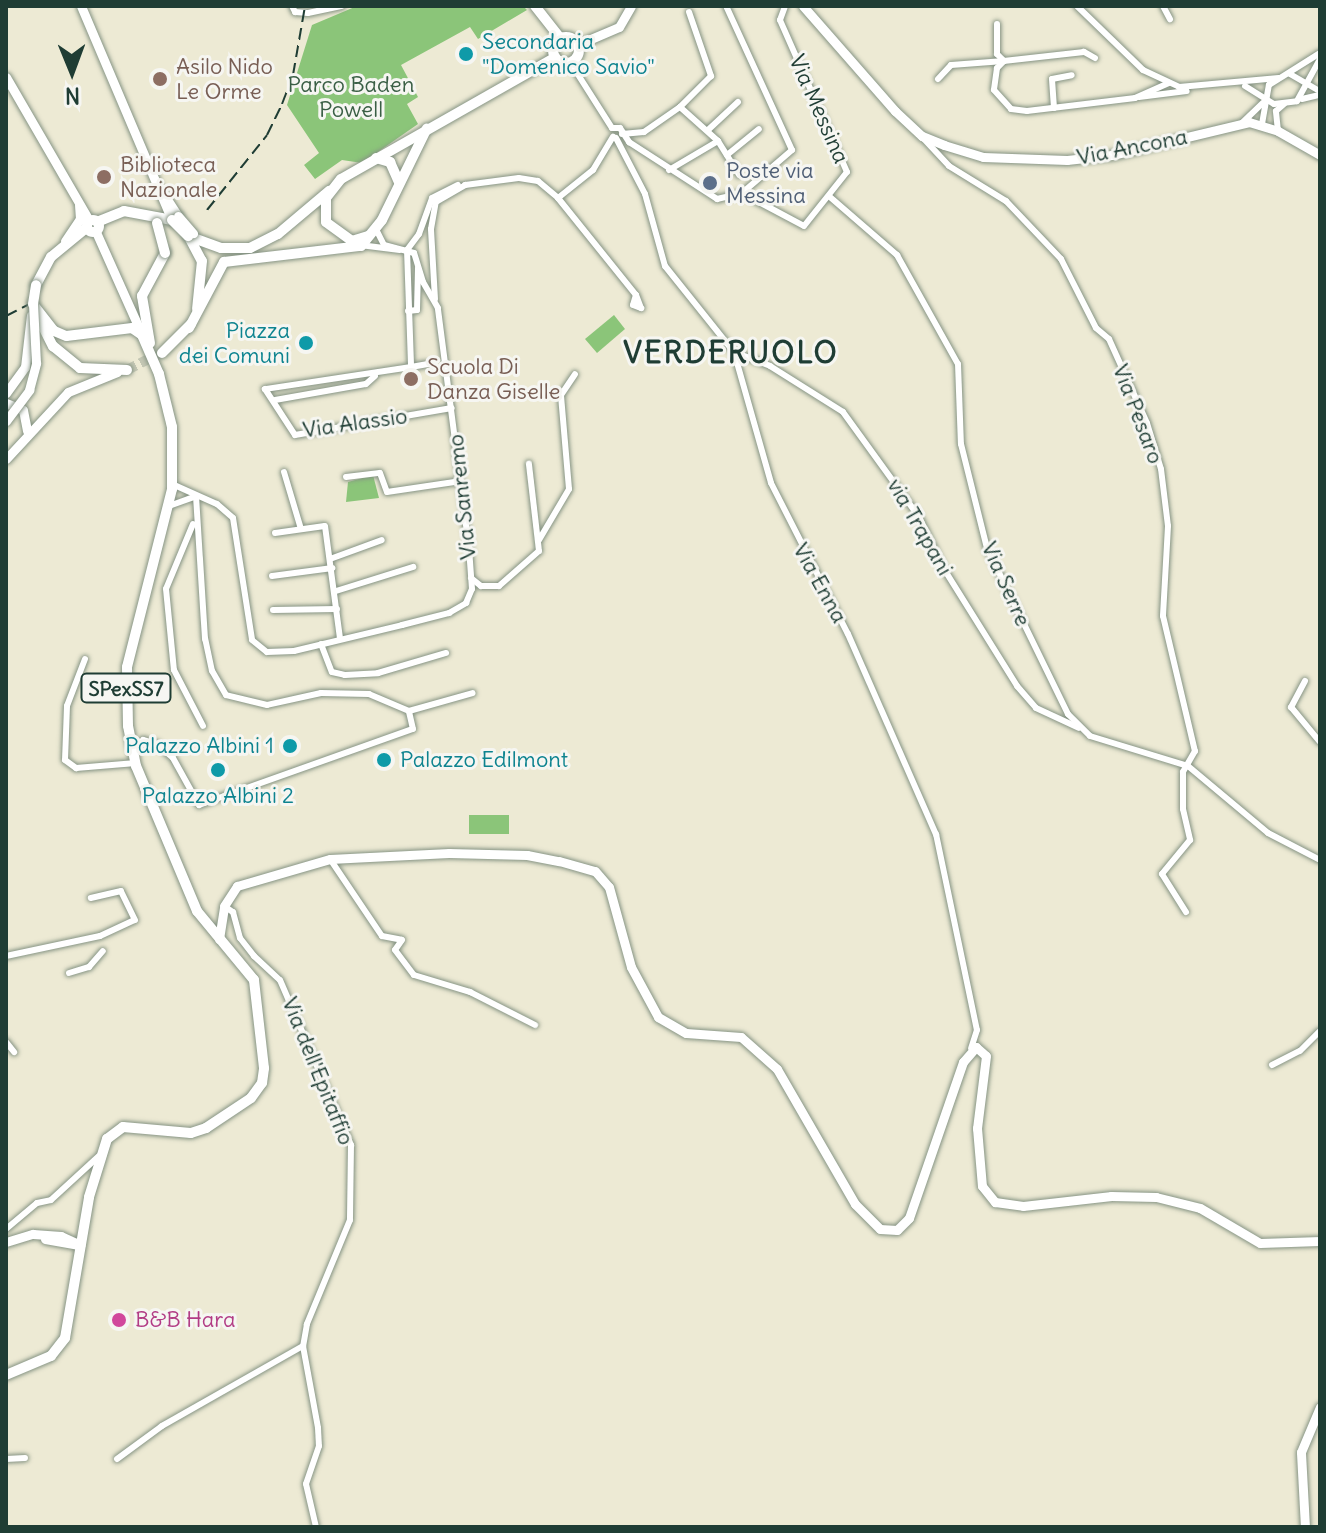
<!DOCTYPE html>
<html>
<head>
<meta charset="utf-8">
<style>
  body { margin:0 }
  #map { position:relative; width:1326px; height:1533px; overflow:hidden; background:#edead4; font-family:Delius,sans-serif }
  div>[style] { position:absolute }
  .green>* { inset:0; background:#8bc579 }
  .primary-tunnel>* { height:10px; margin-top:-5px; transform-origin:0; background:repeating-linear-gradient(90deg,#c4c7b4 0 10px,transparent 0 15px) }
  .roads { filter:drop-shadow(0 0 2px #869484) drop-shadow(0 0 2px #869484) }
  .street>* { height:6px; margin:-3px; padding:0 3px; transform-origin:3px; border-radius:3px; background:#fff }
  .secondary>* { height:9px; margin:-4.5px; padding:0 4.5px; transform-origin:4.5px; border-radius:4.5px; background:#fff }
  .primary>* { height:10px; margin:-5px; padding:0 5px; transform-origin:5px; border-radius:5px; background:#fff }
  .primary>.ring { margin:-5px; padding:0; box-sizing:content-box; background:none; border:10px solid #fff; border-radius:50% }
  .rail>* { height:2px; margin-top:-1px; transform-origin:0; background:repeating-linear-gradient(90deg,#1f3d34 0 12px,transparent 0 18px) }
  .bridges { filter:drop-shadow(0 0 2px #869484) drop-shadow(0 0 2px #869484) }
  .secondary-bridge>* { height:9px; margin:-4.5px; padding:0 4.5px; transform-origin:4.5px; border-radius:4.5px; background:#fff }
  .primary-bridge>* { height:10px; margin:-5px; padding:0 5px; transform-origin:5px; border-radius:5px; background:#fff }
  .dots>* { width:22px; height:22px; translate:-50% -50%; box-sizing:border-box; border:4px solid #f6f6f2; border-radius:50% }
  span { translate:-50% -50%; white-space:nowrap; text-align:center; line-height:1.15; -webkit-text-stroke:6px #f6f6f2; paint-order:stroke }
  .shield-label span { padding:2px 6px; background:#f6f6f2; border:2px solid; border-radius:6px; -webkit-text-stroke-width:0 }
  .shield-label { font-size:20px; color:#1f3d34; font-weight:700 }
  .culture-label { font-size:22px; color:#0d838f }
  .left { translate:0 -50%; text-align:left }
  .right { translate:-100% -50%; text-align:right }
  .education-label { font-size:22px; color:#785e54 }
  .park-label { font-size:22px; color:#3a5f45 }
  .street-label { font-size:22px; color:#1f3d34 }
  .service-label { font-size:22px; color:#4e5e75 }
  .hotel-label { font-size:22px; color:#b23c85 }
  .district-label { font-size:30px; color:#1f3d34; font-weight:700; letter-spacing:2px }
  .frame { position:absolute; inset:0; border:8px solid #1f3d34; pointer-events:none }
  .north { position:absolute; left:32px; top:32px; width:80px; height:80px; -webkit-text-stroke:6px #f6f6f2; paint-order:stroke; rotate:179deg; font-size:22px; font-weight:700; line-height:32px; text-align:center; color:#1f3d34 }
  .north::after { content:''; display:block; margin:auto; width:28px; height:36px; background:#1f3d34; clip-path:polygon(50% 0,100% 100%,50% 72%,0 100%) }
</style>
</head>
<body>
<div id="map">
  <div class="green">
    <div style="clip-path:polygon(357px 6px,523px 6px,527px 10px,478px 39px,470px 27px,401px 65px,418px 97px,407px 104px,418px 124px,362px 163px,342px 160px,315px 179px,304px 165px,319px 153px,287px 105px,312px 25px)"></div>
    <div style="clip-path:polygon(614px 315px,625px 329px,597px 353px,585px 339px)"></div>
    <div style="clip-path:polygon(373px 475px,379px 498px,346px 502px,348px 482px)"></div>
    <div style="clip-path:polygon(469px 815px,509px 815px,509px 834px,469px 834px)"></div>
  </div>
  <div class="primary-tunnel">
    <div style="left:127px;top:370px;width:34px;rotate:-27deg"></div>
  </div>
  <div class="roads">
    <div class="street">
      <div style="left:292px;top:6px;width:7px;rotate:63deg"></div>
      <div style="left:295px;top:12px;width:13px;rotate:4deg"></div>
      <div style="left:308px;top:13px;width:35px;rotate:-12deg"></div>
      <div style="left:1077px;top:6px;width:92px;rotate:44.1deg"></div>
      <div style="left:1143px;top:70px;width:40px;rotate:25deg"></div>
      <div style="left:1179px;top:87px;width:100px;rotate:-5.1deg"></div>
      <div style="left:1163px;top:6px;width:15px;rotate:62deg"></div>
      <div style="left:689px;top:12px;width:68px;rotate:71deg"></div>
      <div style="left:711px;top:76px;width:44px;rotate:135deg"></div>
      <div style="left:680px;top:107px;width:51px;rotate:41.8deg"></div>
      <div style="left:718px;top:141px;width:40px;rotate:58deg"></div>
      <div style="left:997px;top:24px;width:30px;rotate:90deg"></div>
      <div style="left:997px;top:54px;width:10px;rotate:45deg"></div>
      <div style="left:1095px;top:58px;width:13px;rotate:-151deg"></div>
      <div style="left:1084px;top:52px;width:81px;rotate:173.6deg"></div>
      <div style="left:1004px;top:61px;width:10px;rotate:135deg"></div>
      <div style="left:997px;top:68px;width:22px;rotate:98deg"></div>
      <div style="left:994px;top:90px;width:25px;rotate:48deg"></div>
      <div style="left:1011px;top:109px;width:16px;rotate:7deg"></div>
      <div style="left:1027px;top:111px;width:109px;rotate:-6.9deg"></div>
      <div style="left:1135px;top:98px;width:37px;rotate:-24deg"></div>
      <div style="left:570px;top:62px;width:78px;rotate:57.5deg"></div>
      <div style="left:1290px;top:74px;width:34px;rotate:30deg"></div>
      <div style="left:938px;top:79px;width:19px;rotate:-47deg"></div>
      <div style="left:951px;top:65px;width:53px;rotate:-4.3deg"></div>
      <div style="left:1245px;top:86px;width:34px;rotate:32deg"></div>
      <div style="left:1274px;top:104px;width:23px;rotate:-7deg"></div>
      <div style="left:1297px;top:101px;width:48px;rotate:-61.3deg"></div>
      <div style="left:1139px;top:97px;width:48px;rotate:-7.1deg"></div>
      <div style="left:1302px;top:99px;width:18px;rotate:-13deg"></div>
      <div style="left:1054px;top:108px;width:29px;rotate:-94deg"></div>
      <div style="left:1052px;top:79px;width:20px;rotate:-11deg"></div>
      <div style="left:1242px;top:123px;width:29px;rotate:-44deg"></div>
      <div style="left:1262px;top:124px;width:40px;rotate:-80deg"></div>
      <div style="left:1269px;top:85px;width:60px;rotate:-32.1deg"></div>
      <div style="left:612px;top:128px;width:8px"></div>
      <div style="left:620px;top:128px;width:17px;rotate:57deg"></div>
      <div style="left:629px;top:142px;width:105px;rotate:32.9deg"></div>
      <div style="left:717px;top:199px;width:26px;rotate:-13deg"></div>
      <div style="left:742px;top:193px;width:66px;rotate:-40.7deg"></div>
      <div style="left:792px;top:150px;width:158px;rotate:-114.6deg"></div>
      <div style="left:708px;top:130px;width:41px;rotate:-43deg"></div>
      <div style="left:1278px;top:131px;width:20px;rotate:-96deg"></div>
      <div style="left:1276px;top:111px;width:11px;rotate:-41deg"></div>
      <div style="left:622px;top:134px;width:22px;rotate:-5deg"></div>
      <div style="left:644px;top:132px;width:44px;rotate:-34.8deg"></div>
      <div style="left:616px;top:138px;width:63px;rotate:62.6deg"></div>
      <div style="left:645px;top:194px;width:75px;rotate:74.5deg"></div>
      <div style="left:665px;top:266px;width:110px;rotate:51.3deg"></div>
      <div style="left:734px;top:352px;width:136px;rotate:74.2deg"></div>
      <div style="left:771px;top:483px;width:169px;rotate:63deg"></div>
      <div style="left:848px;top:634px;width:219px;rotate:66.3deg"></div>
      <div style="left:936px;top:834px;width:200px;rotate:78.2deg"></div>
      <div style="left:977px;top:1030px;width:19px;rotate:108deg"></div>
      <div style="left:923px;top:138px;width:38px;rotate:47deg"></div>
      <div style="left:949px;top:166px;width:67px;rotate:31.6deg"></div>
      <div style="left:1006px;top:201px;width:80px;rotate:46.5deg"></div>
      <div style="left:1061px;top:259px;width:77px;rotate:63.1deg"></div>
      <div style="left:1096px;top:328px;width:17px;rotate:40deg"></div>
      <div style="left:1109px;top:339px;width:92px;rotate:65.7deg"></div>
      <div style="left:1147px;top:423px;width:48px;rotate:73.1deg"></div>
      <div style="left:1161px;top:469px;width:57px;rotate:83deg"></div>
      <div style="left:1168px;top:526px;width:90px;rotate:93.2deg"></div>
      <div style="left:1163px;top:616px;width:139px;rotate:76.7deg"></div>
      <div style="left:1195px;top:751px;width:24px;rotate:120deg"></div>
      <div style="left:1183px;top:772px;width:37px;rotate:90deg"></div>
      <div style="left:1183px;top:809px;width:32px;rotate:77deg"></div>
      <div style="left:1190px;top:840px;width:44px;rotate:129.5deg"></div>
      <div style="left:1162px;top:874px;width:45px;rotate:57.7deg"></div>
      <div style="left:727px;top:155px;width:41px;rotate:-39.1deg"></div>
      <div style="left:669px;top:170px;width:57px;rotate:-30.6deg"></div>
      <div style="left:742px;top:193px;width:70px;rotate:28deg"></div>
      <div style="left:804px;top:226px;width:69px;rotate:-51.5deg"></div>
      <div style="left:847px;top:172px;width:166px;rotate:-113.8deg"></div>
      <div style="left:780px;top:20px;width:15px;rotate:-70deg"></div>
      <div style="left:830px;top:197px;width:89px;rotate:40.9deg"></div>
      <div style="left:897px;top:255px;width:125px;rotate:60.8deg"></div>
      <div style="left:958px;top:364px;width:80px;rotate:87.9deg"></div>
      <div style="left:961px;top:444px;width:107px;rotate:76deg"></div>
      <div style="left:987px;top:548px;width:185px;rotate:64deg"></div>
      <div style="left:1068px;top:714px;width:31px;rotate:45deg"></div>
      <div style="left:1090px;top:736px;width:102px;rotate:17deg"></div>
      <div style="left:1188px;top:766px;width:104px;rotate:39.9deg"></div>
      <div style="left:1268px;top:833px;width:59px;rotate:27.4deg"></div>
      <div style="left:558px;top:198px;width:45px;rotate:-38.7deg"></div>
      <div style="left:593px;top:170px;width:39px;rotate:-59deg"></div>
      <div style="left:360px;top:245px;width:40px;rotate:7.1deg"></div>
      <div style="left:407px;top:250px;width:117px;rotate:88deg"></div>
      <div style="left:411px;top:367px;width:148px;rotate:171.4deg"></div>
      <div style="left:265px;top:389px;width:55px;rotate:56.9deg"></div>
      <div style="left:295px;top:435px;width:159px;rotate:-9.8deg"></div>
      <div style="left:407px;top:250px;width:20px;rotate:-53deg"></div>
      <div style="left:419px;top:234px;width:38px;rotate:-70deg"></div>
      <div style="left:432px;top:198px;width:29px;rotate:-27deg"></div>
      <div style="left:435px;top:299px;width:70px;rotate:-93.3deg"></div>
      <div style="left:431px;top:229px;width:27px;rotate:-80deg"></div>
      <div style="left:436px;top:202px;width:34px;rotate:-30deg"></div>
      <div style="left:465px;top:185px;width:54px;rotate:-7.4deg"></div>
      <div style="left:519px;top:178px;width:19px;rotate:9deg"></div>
      <div style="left:538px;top:181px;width:26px;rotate:40deg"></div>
      <div style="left:558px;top:198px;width:124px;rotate:51.2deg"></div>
      <div style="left:636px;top:295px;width:10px;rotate:107deg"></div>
      <div style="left:633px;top:305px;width:9px;rotate:21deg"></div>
      <div style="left:641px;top:308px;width:14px;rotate:-111deg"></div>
      <div style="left:408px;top:311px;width:9px;rotate:-6deg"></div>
      <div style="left:417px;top:310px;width:42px;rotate:-88.6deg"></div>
      <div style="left:734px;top:352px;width:39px;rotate:21deg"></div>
      <div style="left:770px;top:366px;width:86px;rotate:32.2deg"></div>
      <div style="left:843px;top:412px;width:130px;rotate:54.1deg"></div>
      <div style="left:919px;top:517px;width:58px;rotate:64.3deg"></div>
      <div style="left:944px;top:569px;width:138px;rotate:58deg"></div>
      <div style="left:1017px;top:686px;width:29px;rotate:49deg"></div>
      <div style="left:1036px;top:708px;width:47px;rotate:24.9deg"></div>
      <div style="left:411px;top:367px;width:17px;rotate:-10deg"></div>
      <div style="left:275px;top:400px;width:92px;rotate:-10deg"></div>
      <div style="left:366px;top:384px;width:12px;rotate:-42deg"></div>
      <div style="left:284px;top:472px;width:59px;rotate:73.4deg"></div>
      <div style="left:346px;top:477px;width:34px;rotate:-7deg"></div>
      <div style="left:380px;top:473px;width:20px;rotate:70deg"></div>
      <div style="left:387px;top:492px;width:75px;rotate:-8.5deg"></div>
      <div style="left:172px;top:484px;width:49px;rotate:24deg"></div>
      <div style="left:217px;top:504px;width:21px;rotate:41deg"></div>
      <div style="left:233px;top:518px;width:123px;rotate:81.1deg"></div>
      <div style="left:252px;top:640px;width:19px;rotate:39deg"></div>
      <div style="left:267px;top:652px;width:27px;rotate:-2deg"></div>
      <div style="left:294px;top:651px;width:111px;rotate:-13.5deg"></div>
      <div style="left:402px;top:625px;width:49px;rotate:-14.3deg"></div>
      <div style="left:449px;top:613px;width:20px;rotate:-30deg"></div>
      <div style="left:466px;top:603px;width:15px;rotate:-67deg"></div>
      <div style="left:472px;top:589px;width:41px;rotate:-94.2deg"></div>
      <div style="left:469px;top:548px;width:242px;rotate:-97.4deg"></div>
      <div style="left:438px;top:308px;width:30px;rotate:-120deg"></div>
      <div style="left:423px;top:282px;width:30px;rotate:-107deg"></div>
      <div style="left:414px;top:253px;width:31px;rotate:-165deg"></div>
      <div style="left:384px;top:245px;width:18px;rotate:-117deg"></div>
      <div style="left:169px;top:506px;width:29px;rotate:-20deg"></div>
      <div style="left:193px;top:524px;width:70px;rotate:112.6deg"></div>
      <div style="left:166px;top:589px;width:81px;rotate:84.4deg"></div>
      <div style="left:174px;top:670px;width:63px;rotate:62.6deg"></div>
      <div style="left:275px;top:533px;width:50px;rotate:-8deg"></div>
      <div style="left:325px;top:526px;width:113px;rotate:82.4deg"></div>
      <div style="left:539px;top:540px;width:59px;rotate:-59.5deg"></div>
      <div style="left:569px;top:489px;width:94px;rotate:-94.9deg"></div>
      <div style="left:561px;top:395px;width:25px;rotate:-56deg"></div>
      <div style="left:330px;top:559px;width:55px;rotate:-20.1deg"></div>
      <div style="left:272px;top:576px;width:61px;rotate:-7.6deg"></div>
      <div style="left:471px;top:578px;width:13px;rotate:39deg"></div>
      <div style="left:481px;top:586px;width:18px"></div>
      <div style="left:499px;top:586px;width:53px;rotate:-41.2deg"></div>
      <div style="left:539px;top:551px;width:88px;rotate:-96.6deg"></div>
      <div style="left:336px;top:591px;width:81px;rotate:-17.3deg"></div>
      <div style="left:273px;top:610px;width:64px;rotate:-0.9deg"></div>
      <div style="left:321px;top:644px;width:30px;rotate:69deg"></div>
      <div style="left:332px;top:672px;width:13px;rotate:13deg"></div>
      <div style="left:345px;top:675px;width:33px;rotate:-3deg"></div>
      <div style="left:378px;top:673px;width:71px;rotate:-16.4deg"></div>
      <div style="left:85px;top:659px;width:50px;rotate:111deg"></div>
      <div style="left:67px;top:706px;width:54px;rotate:92.1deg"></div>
      <div style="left:65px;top:760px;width:14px;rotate:36deg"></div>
      <div style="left:76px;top:768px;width:60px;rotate:-4.8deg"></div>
      <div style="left:1305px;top:681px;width:30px;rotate:118deg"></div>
      <div style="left:1291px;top:707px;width:45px;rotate:50.4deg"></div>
      <div style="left:409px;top:711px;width:66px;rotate:-15.7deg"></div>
      <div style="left:134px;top:753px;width:16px;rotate:-55deg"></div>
      <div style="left:143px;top:740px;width:15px;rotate:16deg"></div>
      <div style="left:157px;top:744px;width:21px;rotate:41deg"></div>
      <div style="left:173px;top:758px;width:54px;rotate:61deg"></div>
      <div style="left:199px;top:805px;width:227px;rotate:-19.6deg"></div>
      <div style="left:413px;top:729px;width:18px;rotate:-103deg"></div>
      <div style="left:409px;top:711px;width:43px;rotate:-157deg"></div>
      <div style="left:369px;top:694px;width:48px;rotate:-178.8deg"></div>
      <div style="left:321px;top:693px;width:55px;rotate:167.5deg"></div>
      <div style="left:267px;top:705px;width:42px;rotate:-166.3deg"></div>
      <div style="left:226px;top:695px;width:28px;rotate:-120deg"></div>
      <div style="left:212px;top:671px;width:33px;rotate:-102deg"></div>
      <div style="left:205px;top:639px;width:143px;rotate:-93.6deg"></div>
      <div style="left:330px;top:859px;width:93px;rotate:56deg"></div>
      <div style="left:382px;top:936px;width:20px;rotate:11deg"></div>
      <div style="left:402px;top:940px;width:12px;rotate:125deg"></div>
      <div style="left:395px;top:950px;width:31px;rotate:53deg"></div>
      <div style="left:414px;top:975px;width:59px;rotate:16.9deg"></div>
      <div style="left:470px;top:992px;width:73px;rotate:26.9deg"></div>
      <div style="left:224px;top:906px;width:11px;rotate:34deg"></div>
      <div style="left:233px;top:912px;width:27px;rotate:75deg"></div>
      <div style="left:240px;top:938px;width:23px;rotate:52deg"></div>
      <div style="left:254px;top:956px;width:35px;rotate:43deg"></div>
      <div style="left:280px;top:980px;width:180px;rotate:66.7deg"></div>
      <div style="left:351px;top:1145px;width:75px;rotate:90.8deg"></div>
      <div style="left:350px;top:1220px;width:113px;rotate:112.5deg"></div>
      <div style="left:307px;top:1324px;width:22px;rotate:100deg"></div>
      <div style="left:303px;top:1346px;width:83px;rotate:79.6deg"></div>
      <div style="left:318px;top:1428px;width:18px;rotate:87deg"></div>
      <div style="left:319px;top:1446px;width:40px;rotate:108.9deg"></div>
      <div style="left:306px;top:1484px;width:44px;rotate:76.9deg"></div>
      <div style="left:6px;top:956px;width:96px;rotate:-12deg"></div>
      <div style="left:100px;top:936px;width:38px;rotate:-25deg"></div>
      <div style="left:135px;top:920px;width:32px;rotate:-116deg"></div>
      <div style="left:121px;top:891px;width:31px;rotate:167deg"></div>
      <div style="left:69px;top:973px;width:21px;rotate:-17deg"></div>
      <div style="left:89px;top:967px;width:21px;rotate:-49deg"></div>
      <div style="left:6px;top:1042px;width:13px;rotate:51deg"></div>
      <div style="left:1272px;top:1065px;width:31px;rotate:-27deg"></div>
      <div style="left:1300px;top:1051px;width:28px;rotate:-45deg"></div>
      <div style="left:6px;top:1229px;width:40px;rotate:-40deg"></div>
      <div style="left:37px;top:1203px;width:14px;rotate:-12deg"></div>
      <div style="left:51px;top:1200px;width:65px;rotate:-42.5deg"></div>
      <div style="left:6px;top:1459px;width:19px;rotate:-3deg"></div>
      <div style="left:117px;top:1459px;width:56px;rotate:-36.3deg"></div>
      <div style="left:162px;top:1426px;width:162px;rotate:-29.6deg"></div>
    </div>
    <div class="secondary">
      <div style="left:81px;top:6px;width:233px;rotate:67deg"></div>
      <div style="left:803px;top:6px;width:140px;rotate:48.8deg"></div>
      <div style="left:895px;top:111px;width:37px;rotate:43deg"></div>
      <div style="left:922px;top:136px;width:24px;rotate:22deg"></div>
      <div style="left:944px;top:145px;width:41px;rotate:17.1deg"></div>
      <div style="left:983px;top:157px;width:84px;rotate:2deg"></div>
      <div style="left:1067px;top:160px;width:45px;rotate:-6.3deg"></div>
      <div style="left:1112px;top:155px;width:141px;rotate:-13.5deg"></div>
      <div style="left:1249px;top:122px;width:30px;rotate:17deg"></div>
      <div style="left:1278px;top:131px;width:48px;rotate:29.7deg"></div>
      <div style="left:579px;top:44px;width:43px;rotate:-23deg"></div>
      <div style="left:619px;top:27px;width:24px;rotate:-60deg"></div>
      <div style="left:6px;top:77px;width:165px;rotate:59.9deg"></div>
      <div style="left:163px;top:193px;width:27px;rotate:57deg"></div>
      <div style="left:96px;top:232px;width:113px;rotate:65.9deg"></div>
      <div style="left:65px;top:241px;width:27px;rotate:-56deg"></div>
      <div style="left:80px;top:219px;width:14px;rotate:-94deg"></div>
      <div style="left:6px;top:393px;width:32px;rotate:-54deg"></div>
      <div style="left:25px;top:367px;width:52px;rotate:-83.4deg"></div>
      <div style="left:6px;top:403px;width:18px;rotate:22deg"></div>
      <div style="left:23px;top:410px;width:21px;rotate:79deg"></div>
      <div style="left:6px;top:459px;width:91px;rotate:-47.2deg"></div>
      <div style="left:68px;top:392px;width:53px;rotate:-22.2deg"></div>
      <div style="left:219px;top:939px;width:33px;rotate:-81deg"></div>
      <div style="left:224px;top:906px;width:24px;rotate:-57deg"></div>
      <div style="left:237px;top:886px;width:97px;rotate:-16.2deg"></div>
      <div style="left:330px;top:859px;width:119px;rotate:-2.9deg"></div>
      <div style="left:449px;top:853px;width:78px;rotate:1.5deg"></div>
      <div style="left:527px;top:855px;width:33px;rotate:11deg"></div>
      <div style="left:559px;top:861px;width:37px;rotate:16deg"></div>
      <div style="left:595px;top:871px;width:21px;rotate:49deg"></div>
      <div style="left:609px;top:887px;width:83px;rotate:74.6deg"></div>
      <div style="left:631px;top:967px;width:57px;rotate:61.6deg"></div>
      <div style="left:658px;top:1017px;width:32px;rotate:30deg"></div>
      <div style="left:686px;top:1033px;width:55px;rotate:4.2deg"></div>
      <div style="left:741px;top:1037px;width:48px;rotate:41.6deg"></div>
      <div style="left:777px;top:1069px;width:156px;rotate:60deg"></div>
      <div style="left:855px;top:1204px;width:35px;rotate:45deg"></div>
      <div style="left:880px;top:1229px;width:17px;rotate:3deg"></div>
      <div style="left:897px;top:1230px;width:17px;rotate:-45deg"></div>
      <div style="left:909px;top:1218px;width:165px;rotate:-70.9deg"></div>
      <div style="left:963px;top:1062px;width:20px;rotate:-49deg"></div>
      <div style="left:976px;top:1047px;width:13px;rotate:42deg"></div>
      <div style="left:986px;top:1056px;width:73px;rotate:97.1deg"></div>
      <div style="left:977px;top:1128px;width:58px;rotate:85.1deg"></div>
      <div style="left:982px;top:1186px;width:21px;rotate:51deg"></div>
      <div style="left:995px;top:1202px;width:28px;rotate:8deg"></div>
      <div style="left:1023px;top:1206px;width:89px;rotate:-6.5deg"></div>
      <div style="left:1111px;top:1196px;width:45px;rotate:1.3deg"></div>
      <div style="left:1156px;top:1197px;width:45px;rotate:14deg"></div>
      <div style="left:1200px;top:1208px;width:69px;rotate:30.3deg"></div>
      <div style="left:1260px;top:1243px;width:60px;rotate:-1.9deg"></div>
      <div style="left:45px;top:1239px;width:36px;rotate:10deg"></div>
      <div style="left:6px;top:1242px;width:28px;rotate:-17deg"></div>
      <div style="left:33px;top:1234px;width:28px;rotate:4deg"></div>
      <div style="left:61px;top:1236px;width:21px;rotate:25deg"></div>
      <div style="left:1305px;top:1527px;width:75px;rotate:-93.1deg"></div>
      <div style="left:1301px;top:1452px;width:49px;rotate:-67.1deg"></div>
    </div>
    <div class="primary">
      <div style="left:535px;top:6px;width:42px;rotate:51.8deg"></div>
      <div class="ring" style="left:553px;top:37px;width:16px;height:16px"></div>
      <div style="left:376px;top:158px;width:15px;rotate:16deg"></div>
      <div style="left:390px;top:162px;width:22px;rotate:66deg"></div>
      <div class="ring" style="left:87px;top:220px;width:2px;height:2px"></div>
      <div style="left:97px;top:222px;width:29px;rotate:-22deg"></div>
      <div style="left:124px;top:211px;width:49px;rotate:10.6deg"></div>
      <div style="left:188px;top:236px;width:35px;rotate:20deg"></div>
      <div style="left:221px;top:248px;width:29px"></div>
      <div style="left:250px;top:248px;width:31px;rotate:-27deg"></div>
      <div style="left:278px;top:234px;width:67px;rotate:-40.1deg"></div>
      <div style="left:368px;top:236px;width:17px;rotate:163deg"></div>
      <div style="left:352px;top:241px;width:32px;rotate:-144deg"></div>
      <div style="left:326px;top:222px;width:24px;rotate:-90deg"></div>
      <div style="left:326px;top:198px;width:24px;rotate:-52deg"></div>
      <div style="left:341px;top:179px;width:245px;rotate:-29.6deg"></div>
      <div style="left:189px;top:237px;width:27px;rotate:62deg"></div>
      <div style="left:202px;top:261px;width:48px;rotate:95.9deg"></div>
      <div style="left:36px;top:285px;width:32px;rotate:-62deg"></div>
      <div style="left:51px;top:257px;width:45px;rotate:-39.6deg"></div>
      <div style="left:38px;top:317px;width:33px;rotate:63deg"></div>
      <div style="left:53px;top:346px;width:35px;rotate:39deg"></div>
      <div style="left:80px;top:368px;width:47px;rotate:2.4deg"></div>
      <div style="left:189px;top:328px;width:75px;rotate:-62.1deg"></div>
      <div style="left:224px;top:262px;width:138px;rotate:-6.7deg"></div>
      <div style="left:361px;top:246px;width:33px;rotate:-51deg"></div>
      <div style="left:382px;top:220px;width:102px;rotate:-63.9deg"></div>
      <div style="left:150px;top:343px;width:48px;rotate:-99.7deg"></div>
      <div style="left:142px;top:296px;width:49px;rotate:-61.9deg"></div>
      <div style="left:162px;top:353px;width:41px;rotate:-45deg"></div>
      <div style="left:6px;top:1375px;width:49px;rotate:-22.9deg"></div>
      <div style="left:51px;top:1356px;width:23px;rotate:-52deg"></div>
      <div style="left:65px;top:1338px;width:143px;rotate:-80.3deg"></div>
      <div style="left:89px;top:1197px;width:61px;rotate:-72.8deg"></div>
      <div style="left:107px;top:1139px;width:20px;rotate:-37deg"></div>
      <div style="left:123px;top:1127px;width:68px;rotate:5deg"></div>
      <div style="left:191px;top:1133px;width:16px;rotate:-18deg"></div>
      <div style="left:206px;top:1128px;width:54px;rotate:-33.7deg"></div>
      <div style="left:251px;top:1098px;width:19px;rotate:-54deg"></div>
      <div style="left:262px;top:1083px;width:15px;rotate:-82deg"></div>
      <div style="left:264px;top:1068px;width:89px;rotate:-96.5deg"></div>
      <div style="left:254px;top:980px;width:89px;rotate:-129.6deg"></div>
      <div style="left:197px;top:911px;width:157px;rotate:-112.8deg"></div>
      <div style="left:136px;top:766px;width:41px;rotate:-101.3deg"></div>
      <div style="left:128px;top:726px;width:59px;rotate:-91deg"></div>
      <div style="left:127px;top:667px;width:184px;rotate:-75.8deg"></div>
      <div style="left:172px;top:489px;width:62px;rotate:-90deg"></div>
      <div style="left:172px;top:427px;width:55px;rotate:-103.8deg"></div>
      <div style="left:159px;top:374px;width:43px;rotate:-113.6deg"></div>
      <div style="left:142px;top:335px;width:12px;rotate:-145deg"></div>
      <div style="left:132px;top:328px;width:66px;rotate:173.1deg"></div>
      <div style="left:66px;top:336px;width:13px;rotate:-157deg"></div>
      <div style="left:54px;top:331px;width:34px;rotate:-128deg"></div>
    </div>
  </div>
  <div class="rail">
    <div style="left:207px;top:210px;width:96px;rotate:-51.3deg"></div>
    <div style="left:267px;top:135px;width:34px;rotate:-64deg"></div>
    <div style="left:282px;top:104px;width:31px;rotate:-69deg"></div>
    <div style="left:293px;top:75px;width:70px;rotate:-80.1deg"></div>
    <div style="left:6px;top:316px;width:25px;rotate:-27deg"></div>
  </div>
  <div class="bridges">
    <div class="secondary-bridge">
      <div style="left:178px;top:216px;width:23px;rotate:49deg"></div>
      <div style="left:6px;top:421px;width:39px;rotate:-53deg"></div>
      <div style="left:29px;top:390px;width:28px;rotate:-75deg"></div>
      <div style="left:36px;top:363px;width:59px;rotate:-92.9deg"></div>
    </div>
    <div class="primary-bridge">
      <div style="left:172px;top:220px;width:23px;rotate:45deg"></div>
      <div style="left:157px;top:223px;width:31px;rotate:75deg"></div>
      <div style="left:33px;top:304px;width:19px;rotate:-81deg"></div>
    </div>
  </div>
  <div class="dots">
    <div style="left:466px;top:54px;background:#0f9aa8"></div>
    <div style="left:160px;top:79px;background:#8d6e63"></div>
    <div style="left:104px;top:177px;background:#8d6e63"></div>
    <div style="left:710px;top:183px;background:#5c6f8a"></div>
    <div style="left:306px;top:343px;background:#0f9aa8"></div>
    <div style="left:411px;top:379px;background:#8d6e63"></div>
    <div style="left:290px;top:746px;background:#0f9aa8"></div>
    <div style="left:384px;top:760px;background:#0f9aa8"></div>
    <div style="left:218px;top:770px;background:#0f9aa8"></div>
    <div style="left:119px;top:1320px;background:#d1479c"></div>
  </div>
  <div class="shield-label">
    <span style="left:126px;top:688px">SPexSS7</span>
  </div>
  <div class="culture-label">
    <span class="left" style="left:482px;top:54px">Secondaria<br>"Domenico Savio"</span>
    <span class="right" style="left:290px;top:343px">Piazza<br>dei Comuni</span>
    <span class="right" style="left:274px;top:746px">Palazzo Albini 1</span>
    <span class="left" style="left:400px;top:760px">Palazzo Edilmont</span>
    <span style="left:218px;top:796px">Palazzo Albini 2</span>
  </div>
  <div class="education-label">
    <span class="left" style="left:176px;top:79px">Asilo Nido<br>Le Orme</span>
    <span class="left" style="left:120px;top:177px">Biblioteca<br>Nazionale</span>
    <span class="left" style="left:427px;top:379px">Scuola Di<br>Danza Giselle</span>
  </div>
  <div class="park-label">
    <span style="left:351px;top:97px">Parco Baden<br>Powell</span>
  </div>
  <div class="street-label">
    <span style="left:819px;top:109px;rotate:66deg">Via Messina</span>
    <span style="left:1132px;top:147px;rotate:-11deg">Via Ancona</span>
    <span style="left:1138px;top:414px;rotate:69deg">Via Pesaro</span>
    <span style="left:355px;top:423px;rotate:-8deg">Via Alassio</span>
    <span style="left:462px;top:497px;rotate:-96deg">Via Sanremo</span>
    <span style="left:920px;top:527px;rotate:60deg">via Trapani</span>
    <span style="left:820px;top:583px;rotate:61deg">Via Enna</span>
    <span style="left:1006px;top:584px;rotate:66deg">Via Serre</span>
    <span style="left:318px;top:1071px;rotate:68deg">Via dell'Epitaffio</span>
  </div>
  <div class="service-label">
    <span class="left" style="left:726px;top:183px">Poste via<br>Messina</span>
  </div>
  <div class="hotel-label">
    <span class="left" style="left:135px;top:1320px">B&amp;B Hara</span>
  </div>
  <div class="district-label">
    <span style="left:731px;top:352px">VERDERUOLO</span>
  </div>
  <div class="frame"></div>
  <div class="north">N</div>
</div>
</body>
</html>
